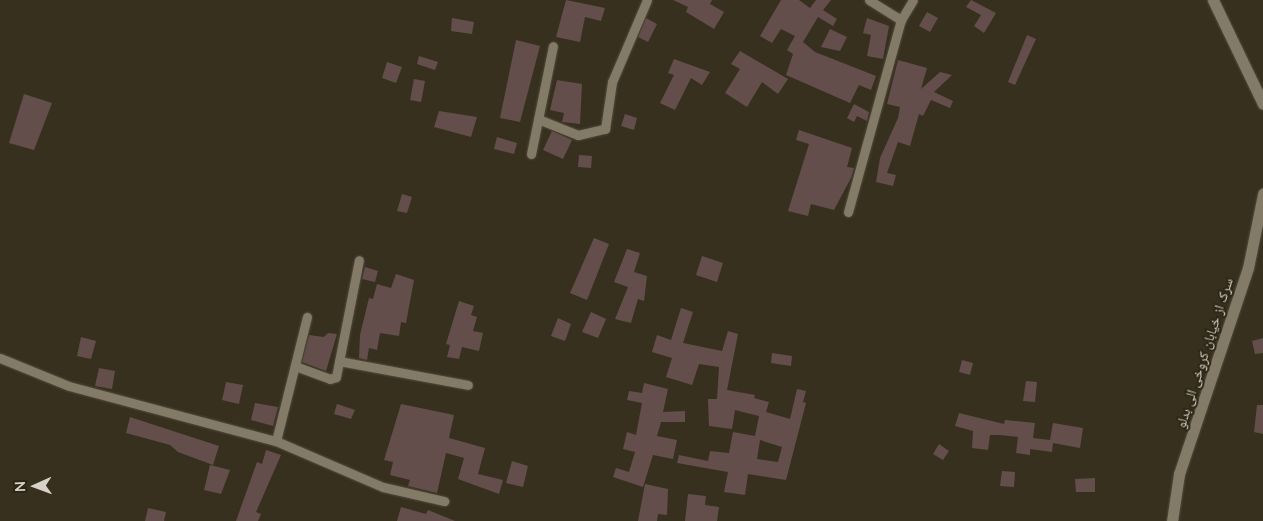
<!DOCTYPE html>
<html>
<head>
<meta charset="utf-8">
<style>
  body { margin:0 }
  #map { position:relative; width:1263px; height:521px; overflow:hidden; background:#37301f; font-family:Lato,"Noto Naskh Arabic",sans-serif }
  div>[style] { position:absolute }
  .building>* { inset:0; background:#634e4b }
  .roads { filter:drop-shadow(0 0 1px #524c3d) drop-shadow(0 0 1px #524c3d) }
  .minor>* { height:9px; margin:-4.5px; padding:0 4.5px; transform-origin:4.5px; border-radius:4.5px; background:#837b68 }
  .secondary>* { height:11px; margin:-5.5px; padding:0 5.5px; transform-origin:5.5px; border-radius:5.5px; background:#837b68 }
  span { translate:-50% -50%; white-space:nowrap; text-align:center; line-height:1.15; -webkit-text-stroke:4px #2d2616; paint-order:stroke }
  .street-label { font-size:14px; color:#d6d2c7 }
  .north { position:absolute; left:10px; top:461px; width:50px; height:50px; -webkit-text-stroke:4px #2d2616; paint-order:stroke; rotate:268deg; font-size:14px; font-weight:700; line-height:20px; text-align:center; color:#d6d2c7 }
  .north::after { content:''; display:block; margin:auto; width:18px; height:22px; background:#d6d2c7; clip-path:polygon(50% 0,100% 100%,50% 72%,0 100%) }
</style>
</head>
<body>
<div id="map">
  <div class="building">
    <div style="clip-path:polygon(566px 0,605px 8px,601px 21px,585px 17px,580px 42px,556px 37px)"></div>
    <div style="clip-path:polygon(673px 0,712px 0,710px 4px,724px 12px,714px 29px,686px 12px,688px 7px)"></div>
    <div style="clip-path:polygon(781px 0,799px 0,810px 8px,816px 0,831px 0,823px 10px,837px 19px,833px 26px,818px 17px,803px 42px,815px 52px,876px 76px,871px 90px,859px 85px,850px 103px,786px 75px,793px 54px,787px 50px,795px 36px,781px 29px,772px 43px,760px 36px)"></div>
    <div style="clip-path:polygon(971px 0,996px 13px,984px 33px,974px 26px,981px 15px,966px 7px)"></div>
    <div style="clip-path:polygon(927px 12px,938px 18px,930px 32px,919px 26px)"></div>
    <div style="clip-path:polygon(452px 18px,474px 22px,472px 34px,451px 31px)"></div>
    <div style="clip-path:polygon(646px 18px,657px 24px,648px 42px,638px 37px)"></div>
    <div style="clip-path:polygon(867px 18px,889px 26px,883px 59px,867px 56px,871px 35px,863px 33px)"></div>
    <div style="clip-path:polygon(830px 29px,847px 37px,840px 51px,821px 47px)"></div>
    <div style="clip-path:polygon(1027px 35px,1036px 39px,1015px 85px,1008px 82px)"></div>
    <div style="clip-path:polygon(516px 40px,540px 46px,520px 122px,500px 118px)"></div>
    <div style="clip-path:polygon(740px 51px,788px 79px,778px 94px,762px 82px,747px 107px,725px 93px,740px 69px,731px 64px)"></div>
    <div style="clip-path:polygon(419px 56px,438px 62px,435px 70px,417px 64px)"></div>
    <div style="clip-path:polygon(674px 59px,710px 72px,702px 85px,691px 78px,675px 110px,660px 103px,674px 75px,668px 73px)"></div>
    <div style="clip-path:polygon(898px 60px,927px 68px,921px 89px,940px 72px,952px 75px,934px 92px,953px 101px,950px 108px,931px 100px,923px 116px,919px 114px,910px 146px,898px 142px,887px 173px,896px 175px,893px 186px,876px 182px,880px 158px,898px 118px,900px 107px,887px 104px)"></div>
    <div style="clip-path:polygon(387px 62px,402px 67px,396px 83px,382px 78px)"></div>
    <div style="clip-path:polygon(414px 79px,425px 81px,421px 102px,410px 100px)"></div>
    <div style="clip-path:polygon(557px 80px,582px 84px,580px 124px,562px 122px,564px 113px,550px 110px)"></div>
    <div style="clip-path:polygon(24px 94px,52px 103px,34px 150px,9px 143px)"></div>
    <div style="clip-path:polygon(854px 104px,869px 112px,867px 121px,857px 116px,854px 122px,847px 118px)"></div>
    <div style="clip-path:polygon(439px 111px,477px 117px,471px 137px,434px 127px)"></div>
    <div style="clip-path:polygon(625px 114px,637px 118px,634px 130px,621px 126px)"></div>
    <div style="clip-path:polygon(799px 130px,852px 148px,847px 167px,854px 168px,851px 178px,834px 210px,811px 204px,808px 216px,788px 211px,809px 144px,796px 140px)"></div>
    <div style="clip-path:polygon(552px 131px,572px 140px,563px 159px,543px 150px)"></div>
    <div style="clip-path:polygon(497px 137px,517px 143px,514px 154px,494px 149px)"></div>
    <div style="clip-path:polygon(579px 155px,592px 156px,591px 168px,578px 167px)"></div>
    <div style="clip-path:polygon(402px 194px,412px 197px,407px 213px,397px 211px)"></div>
    <div style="clip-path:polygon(594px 238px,609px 244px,587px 300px,570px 293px)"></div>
    <div style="clip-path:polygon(627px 249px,640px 253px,634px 272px,647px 276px,644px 301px,638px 299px,631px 323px,615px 319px,628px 287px,614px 282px)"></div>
    <div style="clip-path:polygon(702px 256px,723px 263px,717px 282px,696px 275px)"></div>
    <div style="clip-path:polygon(365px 267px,378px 271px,375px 282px,362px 279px)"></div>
    <div style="clip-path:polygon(396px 274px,414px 280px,406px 323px,401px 322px,399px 336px,380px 333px,377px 350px,369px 348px,367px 360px,359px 358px,360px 335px,369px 298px,373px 299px,377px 284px,391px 288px)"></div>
    <div style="clip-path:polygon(459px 301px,474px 306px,471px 315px,477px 317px,473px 331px,483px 333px,479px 351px,462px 347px,459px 359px,447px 357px,450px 345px,446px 344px)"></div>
    <div style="clip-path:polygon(evenodd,681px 308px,693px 312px,683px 343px,722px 351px,728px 331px,738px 334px,727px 390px,755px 395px,754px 398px,769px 402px,766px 412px,790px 419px,797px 389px,806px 391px,803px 402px,806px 403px,786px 480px,748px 474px,745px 495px,724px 492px,728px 472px,677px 463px,679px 455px,708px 461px,710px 451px,729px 453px,733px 432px,755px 436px,759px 416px,735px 410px,732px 429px,709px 426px,708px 399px,717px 399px,719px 367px,699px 364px,692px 385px,666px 377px,672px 358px,652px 352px,657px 335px,671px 340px,681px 308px,760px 440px,782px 447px,778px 462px,757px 459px,760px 440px)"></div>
    <div style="clip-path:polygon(591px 312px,606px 319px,598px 338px,582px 332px)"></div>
    <div style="clip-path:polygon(558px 318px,571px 324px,565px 341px,551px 336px)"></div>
    <div style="clip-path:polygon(328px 333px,337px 334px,326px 371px,302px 362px,309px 335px,324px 337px)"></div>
    <div style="clip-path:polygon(81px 337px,96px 341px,91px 359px,77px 356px)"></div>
    <div style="clip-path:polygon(1263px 338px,1263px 353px,1255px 354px,1252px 341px)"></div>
    <div style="clip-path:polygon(772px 353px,792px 356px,791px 366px,771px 363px)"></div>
    <div style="clip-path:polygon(962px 360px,973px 363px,970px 375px,959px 372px)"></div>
    <div style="clip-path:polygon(99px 368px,115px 371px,112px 389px,95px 386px)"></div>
    <div style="clip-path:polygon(1026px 381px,1037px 382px,1035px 402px,1023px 401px)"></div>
    <div style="clip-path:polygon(226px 382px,243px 385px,239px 404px,222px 400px)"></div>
    <div style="clip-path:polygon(644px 383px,668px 389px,663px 412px,685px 411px,685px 422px,661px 422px,657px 436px,677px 440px,673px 459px,653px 455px,643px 487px,613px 477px,616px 468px,629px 472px,635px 452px,623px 449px,627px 432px,636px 435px,642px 403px,627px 400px,629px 391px,642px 393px)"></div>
    <div style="clip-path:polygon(255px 403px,278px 407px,273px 426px,251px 420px)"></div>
    <div style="clip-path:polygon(337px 404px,355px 410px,351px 419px,334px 414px)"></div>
    <div style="clip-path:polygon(401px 404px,454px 415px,449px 438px,485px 448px,478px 474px,503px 480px,499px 494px,458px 479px,464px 458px,446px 453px,437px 493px,408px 486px,410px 480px,390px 475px,393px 462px,384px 460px)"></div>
    <div style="clip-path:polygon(1257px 405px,1263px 405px,1263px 434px,1254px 432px)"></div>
    <div style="clip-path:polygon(959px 413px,1004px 424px,1005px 420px,1035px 423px,1033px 438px,1050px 440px,1053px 423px,1083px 428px,1080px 448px,1053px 443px,1052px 452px,1030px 449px,1030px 455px,1016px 453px,1018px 437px,1000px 435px,990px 435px,988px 450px,972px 448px,973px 431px,955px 426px)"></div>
    <div style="clip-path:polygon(130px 417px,219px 446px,213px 465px,178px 452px,170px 445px,126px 433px)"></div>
    <div style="clip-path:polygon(939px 444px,949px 451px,943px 460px,933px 454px)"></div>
    <div style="clip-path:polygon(266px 450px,281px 455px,256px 512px,261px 514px,258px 521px,236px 521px,257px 462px,262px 464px)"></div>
    <div style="clip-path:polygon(512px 461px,528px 466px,523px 487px,506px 483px)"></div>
    <div style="clip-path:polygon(210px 465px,230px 470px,221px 494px,204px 490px)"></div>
    <div style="clip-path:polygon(1002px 471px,1015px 472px,1014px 487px,1000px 486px)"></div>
    <div style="clip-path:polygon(1095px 478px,1095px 492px,1076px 492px,1075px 479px)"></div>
    <div style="clip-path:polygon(645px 484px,668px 489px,667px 515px,658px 514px,657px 521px,638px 521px)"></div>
    <div style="clip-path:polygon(688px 494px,706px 496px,705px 505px,719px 507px,717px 521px,685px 521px)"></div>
    <div style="clip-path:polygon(401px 507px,426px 514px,428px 510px,455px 521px,397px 521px)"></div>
    <div style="clip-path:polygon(148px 508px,166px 512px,164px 521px,145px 521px)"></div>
  </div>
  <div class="roads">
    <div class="minor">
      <div style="left:869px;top:0;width:38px;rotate:32deg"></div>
      <div style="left:538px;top:119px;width:43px;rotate:21.8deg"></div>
      <div style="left:578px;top:135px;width:28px;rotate:-13deg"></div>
      <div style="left:605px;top:129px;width:48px;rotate:-81.5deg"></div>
      <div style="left:612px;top:82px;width:89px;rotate:-66.9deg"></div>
      <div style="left:531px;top:154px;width:110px;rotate:-78.5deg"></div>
      <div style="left:848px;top:212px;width:199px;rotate:-74.6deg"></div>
      <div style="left:901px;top:20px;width:23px;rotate:-59deg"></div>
      <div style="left:0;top:358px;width:74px;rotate:22.1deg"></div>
      <div style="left:69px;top:386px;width:214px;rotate:14.9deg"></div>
      <div style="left:276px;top:441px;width:116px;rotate:23.3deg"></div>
      <div style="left:383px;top:487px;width:63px;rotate:12.9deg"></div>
      <div style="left:339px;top:361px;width:131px;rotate:10.5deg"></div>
      <div style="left:295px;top:366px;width:37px;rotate:20deg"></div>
      <div style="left:330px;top:379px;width:6px;rotate:-18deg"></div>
      <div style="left:336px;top:377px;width:119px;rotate:-78.9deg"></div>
      <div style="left:276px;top:441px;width:128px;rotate:-76deg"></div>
    </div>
    <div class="secondary">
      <div style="left:1213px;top:0;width:115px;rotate:64.3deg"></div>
      <div style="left:1172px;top:521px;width:48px;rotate:-81.5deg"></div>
      <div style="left:1179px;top:474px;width:217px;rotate:-71.5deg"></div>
      <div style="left:1248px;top:268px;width:76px;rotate:-78.5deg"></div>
    </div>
  </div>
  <div class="street-label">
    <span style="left:1204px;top:353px;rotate:-72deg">سرک از خیابان کروخی الی بدلو</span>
  </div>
  <div class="north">N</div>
</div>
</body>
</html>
